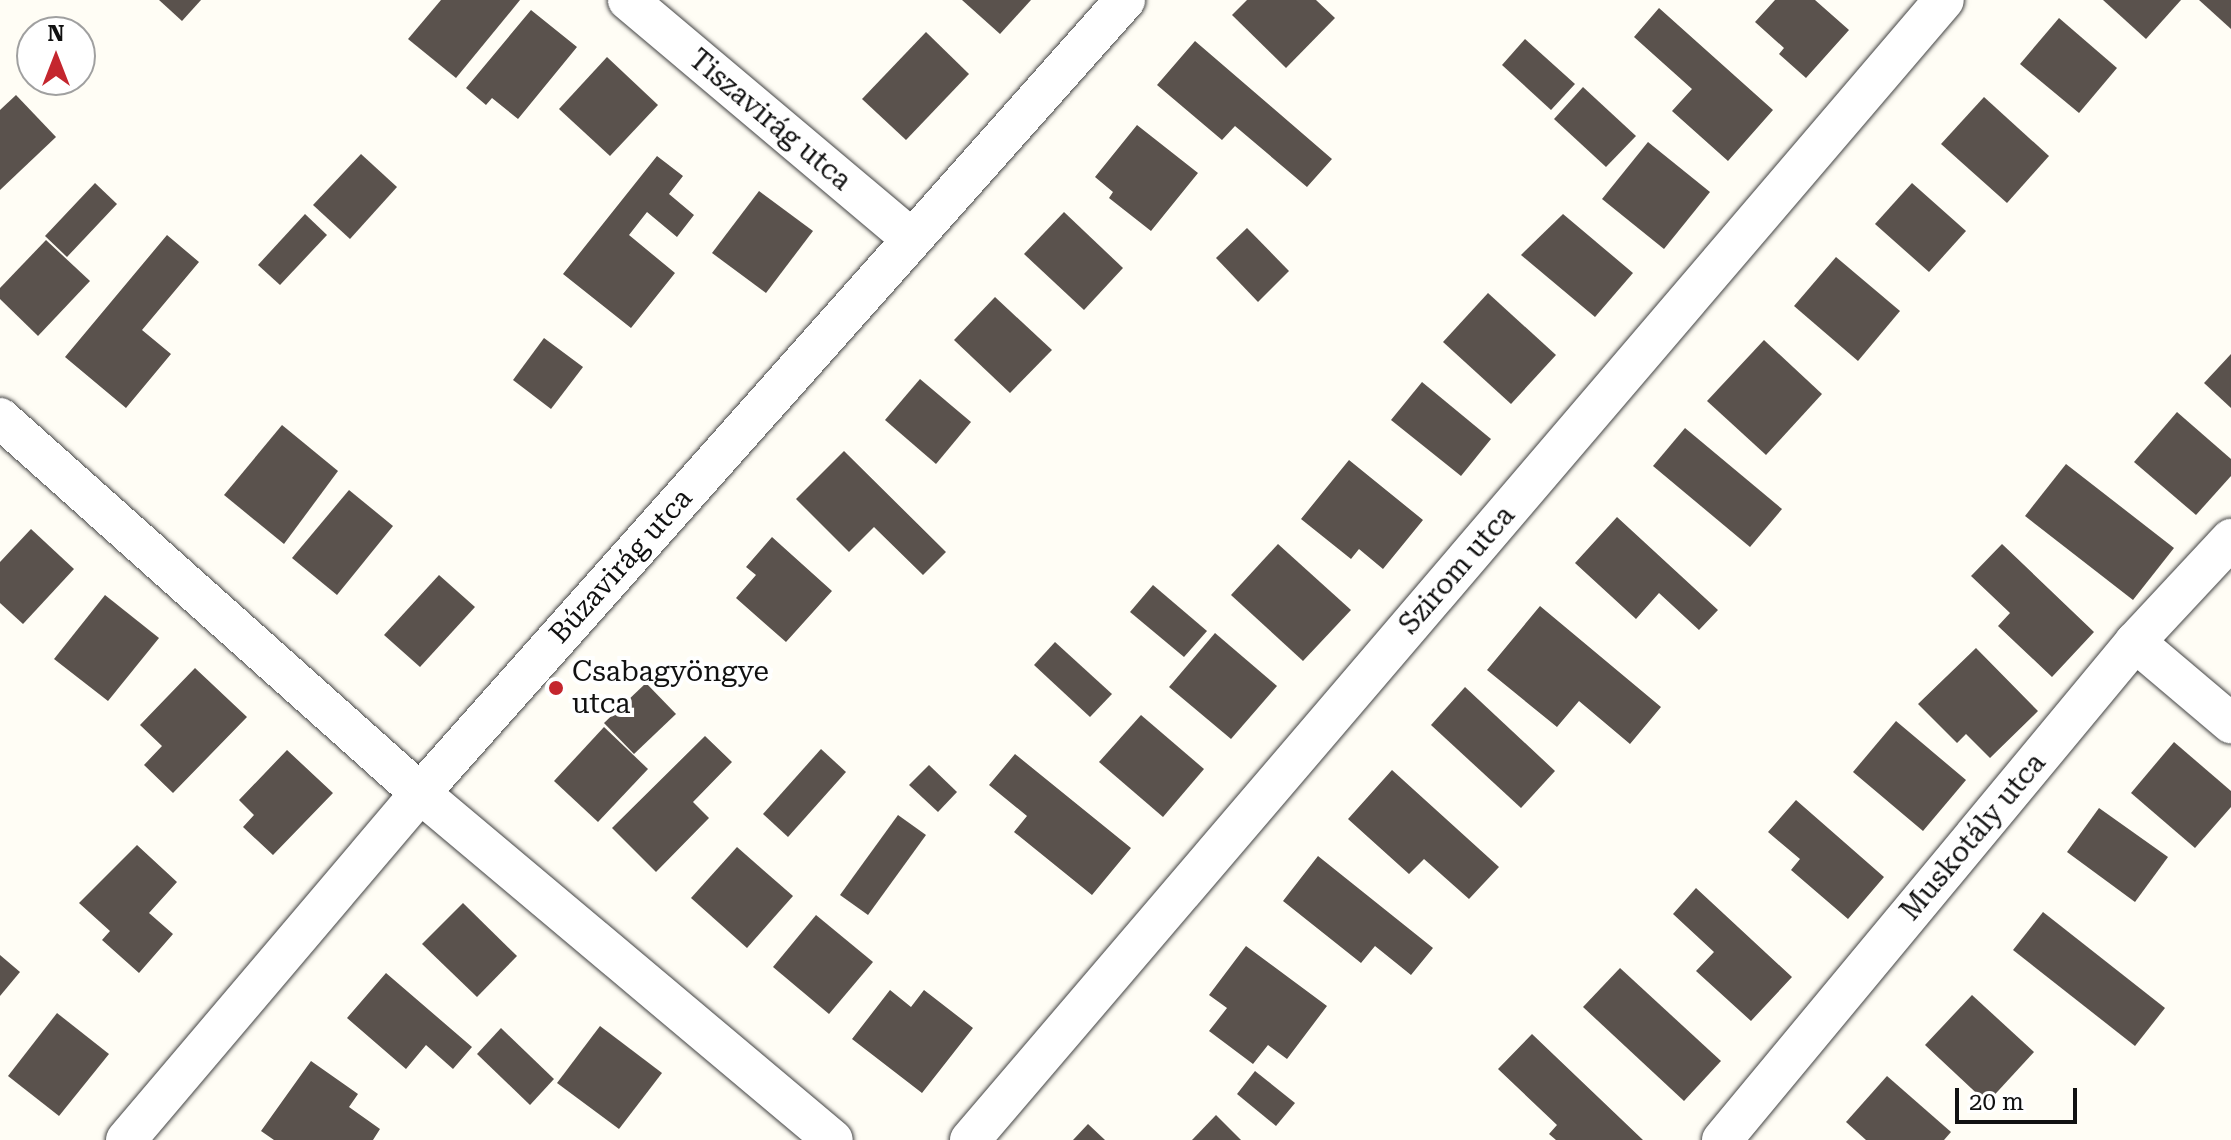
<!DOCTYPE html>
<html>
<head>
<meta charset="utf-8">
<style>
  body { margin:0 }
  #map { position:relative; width:2231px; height:1140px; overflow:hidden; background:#fffdf5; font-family:"Roboto Serif",serif }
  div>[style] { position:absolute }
  .building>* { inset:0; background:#5a524d }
  .roads { filter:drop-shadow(0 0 2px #444) drop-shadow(0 0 2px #444) }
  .minor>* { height:40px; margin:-20px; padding:0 20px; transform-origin:20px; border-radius:20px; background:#fff }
  .dots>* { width:22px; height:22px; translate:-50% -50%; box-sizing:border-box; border:4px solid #fff; border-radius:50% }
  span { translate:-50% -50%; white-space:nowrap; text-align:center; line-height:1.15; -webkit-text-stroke:8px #fff; paint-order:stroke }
  .street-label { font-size:28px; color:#111 }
  .poi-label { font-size:28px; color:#111 }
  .left { translate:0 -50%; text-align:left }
  .north { position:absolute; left:16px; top:16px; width:80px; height:80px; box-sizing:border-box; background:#fff; border:2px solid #a0a0a0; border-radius:50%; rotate:0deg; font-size:22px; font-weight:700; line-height:32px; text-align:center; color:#111 }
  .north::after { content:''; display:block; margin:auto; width:28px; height:36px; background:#c4262e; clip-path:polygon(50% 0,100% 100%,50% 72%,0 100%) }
  .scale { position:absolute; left:1955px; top:1088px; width:122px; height:36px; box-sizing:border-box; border:4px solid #111; border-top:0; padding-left:10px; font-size:24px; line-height:28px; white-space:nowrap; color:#111; -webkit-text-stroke:6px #fff; paint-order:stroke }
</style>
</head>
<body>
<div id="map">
  <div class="building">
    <div style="clip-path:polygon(159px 0,201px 0,182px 21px)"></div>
    <div style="clip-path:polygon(441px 0,520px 0,456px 78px,408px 39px)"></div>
    <div style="clip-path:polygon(962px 0,1031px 0,1000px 34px)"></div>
    <div style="clip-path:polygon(1247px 0,1316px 0,1335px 18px,1286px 68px,1232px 15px)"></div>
    <div style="clip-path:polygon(1775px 0,1815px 0,1849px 30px,1806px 78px,1779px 54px,1784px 48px,1755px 22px)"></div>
    <div style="clip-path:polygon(2103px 0,2181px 0,2146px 39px)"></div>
    <div style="clip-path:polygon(2199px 0,2231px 0,2231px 29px)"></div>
    <div style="clip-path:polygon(1659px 8px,1773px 110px,1728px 161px,1672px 111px,1692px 89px,1634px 37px)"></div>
    <div style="clip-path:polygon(531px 10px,577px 47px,518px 119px,492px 98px,486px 105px,466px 88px)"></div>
    <div style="clip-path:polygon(2059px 18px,2117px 68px,2079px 113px,2020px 64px)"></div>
    <div style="clip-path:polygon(926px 32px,969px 74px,906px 140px,862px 99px)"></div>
    <div style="clip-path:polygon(1525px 39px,1575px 84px,1551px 110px,1502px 65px)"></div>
    <div style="clip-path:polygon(1195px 41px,1332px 159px,1307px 187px,1235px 126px,1222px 140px,1157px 85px)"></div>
    <div style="clip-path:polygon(607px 57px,658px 105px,610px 156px,559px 109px)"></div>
    <div style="clip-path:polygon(1583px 87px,1636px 136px,1606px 167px,1554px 119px)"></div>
    <div style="clip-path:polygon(16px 95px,56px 137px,0 190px,0 110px)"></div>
    <div style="clip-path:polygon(1984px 97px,2049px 156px,2007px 203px,1941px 144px)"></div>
    <div style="clip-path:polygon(1137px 125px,1198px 173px,1151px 231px,1109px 198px,1113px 192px,1095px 177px)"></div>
    <div style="clip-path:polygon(1648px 142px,1710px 192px,1664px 249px,1602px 199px)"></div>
    <div style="clip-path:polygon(361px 154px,397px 187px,350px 239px,313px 205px)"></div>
    <div style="clip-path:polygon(657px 156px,683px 176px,669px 194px,694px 215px,677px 237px,647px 212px,629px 235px,675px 273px,631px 328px,563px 274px)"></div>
    <div style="clip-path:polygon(95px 183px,117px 204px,67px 257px,45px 236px)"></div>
    <div style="clip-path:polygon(1912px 183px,1966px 231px,1929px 272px,1875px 224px)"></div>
    <div style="clip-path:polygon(759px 191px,813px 231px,766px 293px,712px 253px)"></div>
    <div style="clip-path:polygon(1064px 212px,1123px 268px,1084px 310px,1024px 254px)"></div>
    <div style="clip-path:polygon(305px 214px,327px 235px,280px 285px,258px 265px)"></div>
    <div style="clip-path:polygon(1563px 214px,1633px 273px,1595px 317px,1521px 255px)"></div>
    <div style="clip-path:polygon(1247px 228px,1289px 271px,1258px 302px,1216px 258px)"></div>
    <div style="clip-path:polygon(167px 235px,199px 262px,142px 330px,171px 354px,126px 408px,65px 357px)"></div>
    <div style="clip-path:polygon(46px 240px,90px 281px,38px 336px,0 299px,0 288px)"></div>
    <div style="clip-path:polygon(1836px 257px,1900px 311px,1858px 361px,1794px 306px)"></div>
    <div style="clip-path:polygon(1488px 293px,1556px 355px,1511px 404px,1443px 342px)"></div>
    <div style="clip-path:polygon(995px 297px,1052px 350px,1010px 393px,954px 340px)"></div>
    <div style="clip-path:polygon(544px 338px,583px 367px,551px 409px,513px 380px)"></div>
    <div style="clip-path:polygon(1764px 340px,1822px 394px,1766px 455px,1707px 401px)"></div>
    <div style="clip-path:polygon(2231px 354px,2231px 408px,2204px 383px)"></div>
    <div style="clip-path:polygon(920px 379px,971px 422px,936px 464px,885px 420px)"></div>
    <div style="clip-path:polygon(1422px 382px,1491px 439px,1461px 476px,1391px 420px)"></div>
    <div style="clip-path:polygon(2177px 412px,2231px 459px,2231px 476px,2196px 515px,2134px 462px)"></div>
    <div style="clip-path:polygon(282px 425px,338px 471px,284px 544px,224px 495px)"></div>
    <div style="clip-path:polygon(1685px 428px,1782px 509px,1750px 547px,1653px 466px)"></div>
    <div style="clip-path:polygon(844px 451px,946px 552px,923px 575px,874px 527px,849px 552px,796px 499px)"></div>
    <div style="clip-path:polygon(1349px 460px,1423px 520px,1383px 569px,1359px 549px,1351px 559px,1301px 519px)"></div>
    <div style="clip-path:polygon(2066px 464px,2174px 548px,2133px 600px,2025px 516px)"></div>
    <div style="clip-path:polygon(349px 490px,393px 526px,337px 595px,292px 558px)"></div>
    <div style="clip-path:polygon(1617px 517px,1718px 610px,1699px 630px,1659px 593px,1636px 619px,1575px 563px)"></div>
    <div style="clip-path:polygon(31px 529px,74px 569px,23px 624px,0 603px,0 562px)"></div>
    <div style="clip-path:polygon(772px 537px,832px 591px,786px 642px,736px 598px,756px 575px,746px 567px)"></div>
    <div style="clip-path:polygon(1278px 544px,1351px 610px,1303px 661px,1231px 595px)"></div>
    <div style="clip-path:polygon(2002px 544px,2094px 632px,2052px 677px,1998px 626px,2010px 613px,1971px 576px)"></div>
    <div style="clip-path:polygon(439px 575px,475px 607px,420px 667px,384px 635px)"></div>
    <div style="clip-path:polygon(1153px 585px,1207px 631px,1184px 657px,1130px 612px)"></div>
    <div style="clip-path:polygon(105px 595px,159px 638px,108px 701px,54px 659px)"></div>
    <div style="clip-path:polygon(1540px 606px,1661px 707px,1630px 744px,1579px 701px,1557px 727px,1487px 670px)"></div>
    <div style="clip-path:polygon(1215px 633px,1277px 686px,1231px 739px,1169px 687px)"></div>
    <div style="clip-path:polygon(1055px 642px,1112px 694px,1090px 717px,1034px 665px)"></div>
    <div style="clip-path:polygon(1976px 648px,2038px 711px,1990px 758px,1966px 734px,1957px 743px,1918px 704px)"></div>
    <div style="clip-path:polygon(195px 668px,247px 717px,173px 793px,144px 765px,162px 746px,140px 725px)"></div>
    <div style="clip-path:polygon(646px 683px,676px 714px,634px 754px,604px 723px)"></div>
    <div style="clip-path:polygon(1465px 687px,1555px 771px,1521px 808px,1431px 725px)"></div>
    <div style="clip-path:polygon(1141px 715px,1204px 769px,1163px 817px,1099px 762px)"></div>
    <div style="clip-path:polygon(1896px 721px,1966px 780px,1923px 831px,1853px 772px)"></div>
    <div style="clip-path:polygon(604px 727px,648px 769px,598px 822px,554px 781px)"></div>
    <div style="clip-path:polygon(705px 736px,732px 762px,693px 802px,709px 818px,656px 872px,612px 828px)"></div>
    <div style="clip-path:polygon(2174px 742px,2231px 791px,2231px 807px,2195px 848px,2131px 793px)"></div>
    <div style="clip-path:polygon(821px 749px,846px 772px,788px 837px,763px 814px)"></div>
    <div style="clip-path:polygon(287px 750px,333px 793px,273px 855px,243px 827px,254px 815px,239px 800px)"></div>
    <div style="clip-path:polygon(1015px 754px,1131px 848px,1092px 895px,1014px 832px,1027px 816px,989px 785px)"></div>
    <div style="clip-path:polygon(929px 765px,957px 792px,938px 812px,909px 785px)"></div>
    <div style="clip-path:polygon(1392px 770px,1499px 867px,1469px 899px,1424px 859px,1409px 874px,1348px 819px)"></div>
    <div style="clip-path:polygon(1796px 800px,1884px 877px,1848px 919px,1791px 870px,1800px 859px,1768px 832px)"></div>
    <div style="clip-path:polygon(2099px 808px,2168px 857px,2135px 902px,2067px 852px)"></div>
    <div style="clip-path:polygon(898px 815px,926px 835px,868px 915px,840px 895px)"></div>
    <div style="clip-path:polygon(137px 845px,177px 882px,149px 913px,173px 934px,139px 973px,102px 940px,110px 931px,79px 903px)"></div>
    <div style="clip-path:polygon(737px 847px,793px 896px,747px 948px,691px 898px)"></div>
    <div style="clip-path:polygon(1318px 856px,1433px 948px,1411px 975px,1375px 946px,1361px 963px,1283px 901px)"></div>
    <div style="clip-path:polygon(1696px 888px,1792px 977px,1751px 1021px,1696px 971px,1714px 952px,1673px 914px)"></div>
    <div style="clip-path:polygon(463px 903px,517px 956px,477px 997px,422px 944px)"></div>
    <div style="clip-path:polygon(2043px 912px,2165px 1008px,2135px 1046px,2013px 950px)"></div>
    <div style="clip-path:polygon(816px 915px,873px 962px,829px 1014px,773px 967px)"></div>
    <div style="clip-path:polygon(1246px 946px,1327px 1006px,1287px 1059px,1268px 1045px,1253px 1064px,1209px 1031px,1227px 1008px,1209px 995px)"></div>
    <div style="clip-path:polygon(0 955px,20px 972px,0 996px)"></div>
    <div style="clip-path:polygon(1620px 968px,1721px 1061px,1684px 1101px,1583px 1007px)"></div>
    <div style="clip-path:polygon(386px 973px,472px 1047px,453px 1069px,426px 1045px,406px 1069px,347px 1018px)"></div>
    <div style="clip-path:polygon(890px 990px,911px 1007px,924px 990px,973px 1028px,922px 1093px,852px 1039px)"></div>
    <div style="clip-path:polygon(1972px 995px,2034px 1052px,1987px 1103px,1925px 1045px)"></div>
    <div style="clip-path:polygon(57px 1013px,109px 1054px,59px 1116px,8px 1076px)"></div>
    <div style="clip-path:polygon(600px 1026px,662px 1073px,619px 1129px,557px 1083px)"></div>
    <div style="clip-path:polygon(501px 1028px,554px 1079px,530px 1105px,477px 1054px)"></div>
    <div style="clip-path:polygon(1532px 1034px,1643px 1140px,1556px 1140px,1549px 1134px,1557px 1125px,1498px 1069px)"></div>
    <div style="clip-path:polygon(311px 1061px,358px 1094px,349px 1107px,380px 1129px,373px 1140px,274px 1140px,261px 1131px)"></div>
    <div style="clip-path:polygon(1255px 1071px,1295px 1103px,1276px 1126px,1237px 1094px)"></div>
    <div style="clip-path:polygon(1887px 1076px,1951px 1132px,1944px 1140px,1866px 1140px,1846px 1122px)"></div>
    <div style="clip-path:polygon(1216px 1115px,1241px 1140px,1192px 1140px)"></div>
    <div style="clip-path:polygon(1088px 1124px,1105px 1140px,1073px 1140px)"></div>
  </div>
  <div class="roads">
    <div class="minor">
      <div style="left:628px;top:0;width:371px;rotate:40.1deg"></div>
      <div style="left:0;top:418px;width:563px;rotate:41.76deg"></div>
      <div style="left:420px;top:793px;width:539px;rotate:40.04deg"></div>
      <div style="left:2135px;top:642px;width:126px;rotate:40.2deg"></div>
      <div style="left:126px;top:1140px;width:455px;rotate:-49.7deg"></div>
      <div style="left:420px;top:793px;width:1061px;rotate:-48.36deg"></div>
      <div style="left:970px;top:1140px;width:1499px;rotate:-49.49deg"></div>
      <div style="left:1722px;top:1140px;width:647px;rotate:-50.33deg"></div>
      <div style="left:2135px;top:642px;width:141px;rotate:-47deg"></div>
    </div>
  </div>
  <div class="dots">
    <div style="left:556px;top:688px;background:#c4262e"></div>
  </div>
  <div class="street-label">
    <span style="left:770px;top:120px;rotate:40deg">Tiszavirág utca</span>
    <span style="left:621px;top:566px;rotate:-48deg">Búzavirág utca</span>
    <span style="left:1457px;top:570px;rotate:-49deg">Szirom utca</span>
    <span style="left:1973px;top:837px;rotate:-50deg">Muskotály utca</span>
  </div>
  <div class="poi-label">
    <span class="left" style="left:572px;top:688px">Csabagyöngye<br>utca</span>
  </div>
  <div class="north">N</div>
  <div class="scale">20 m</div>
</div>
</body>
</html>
